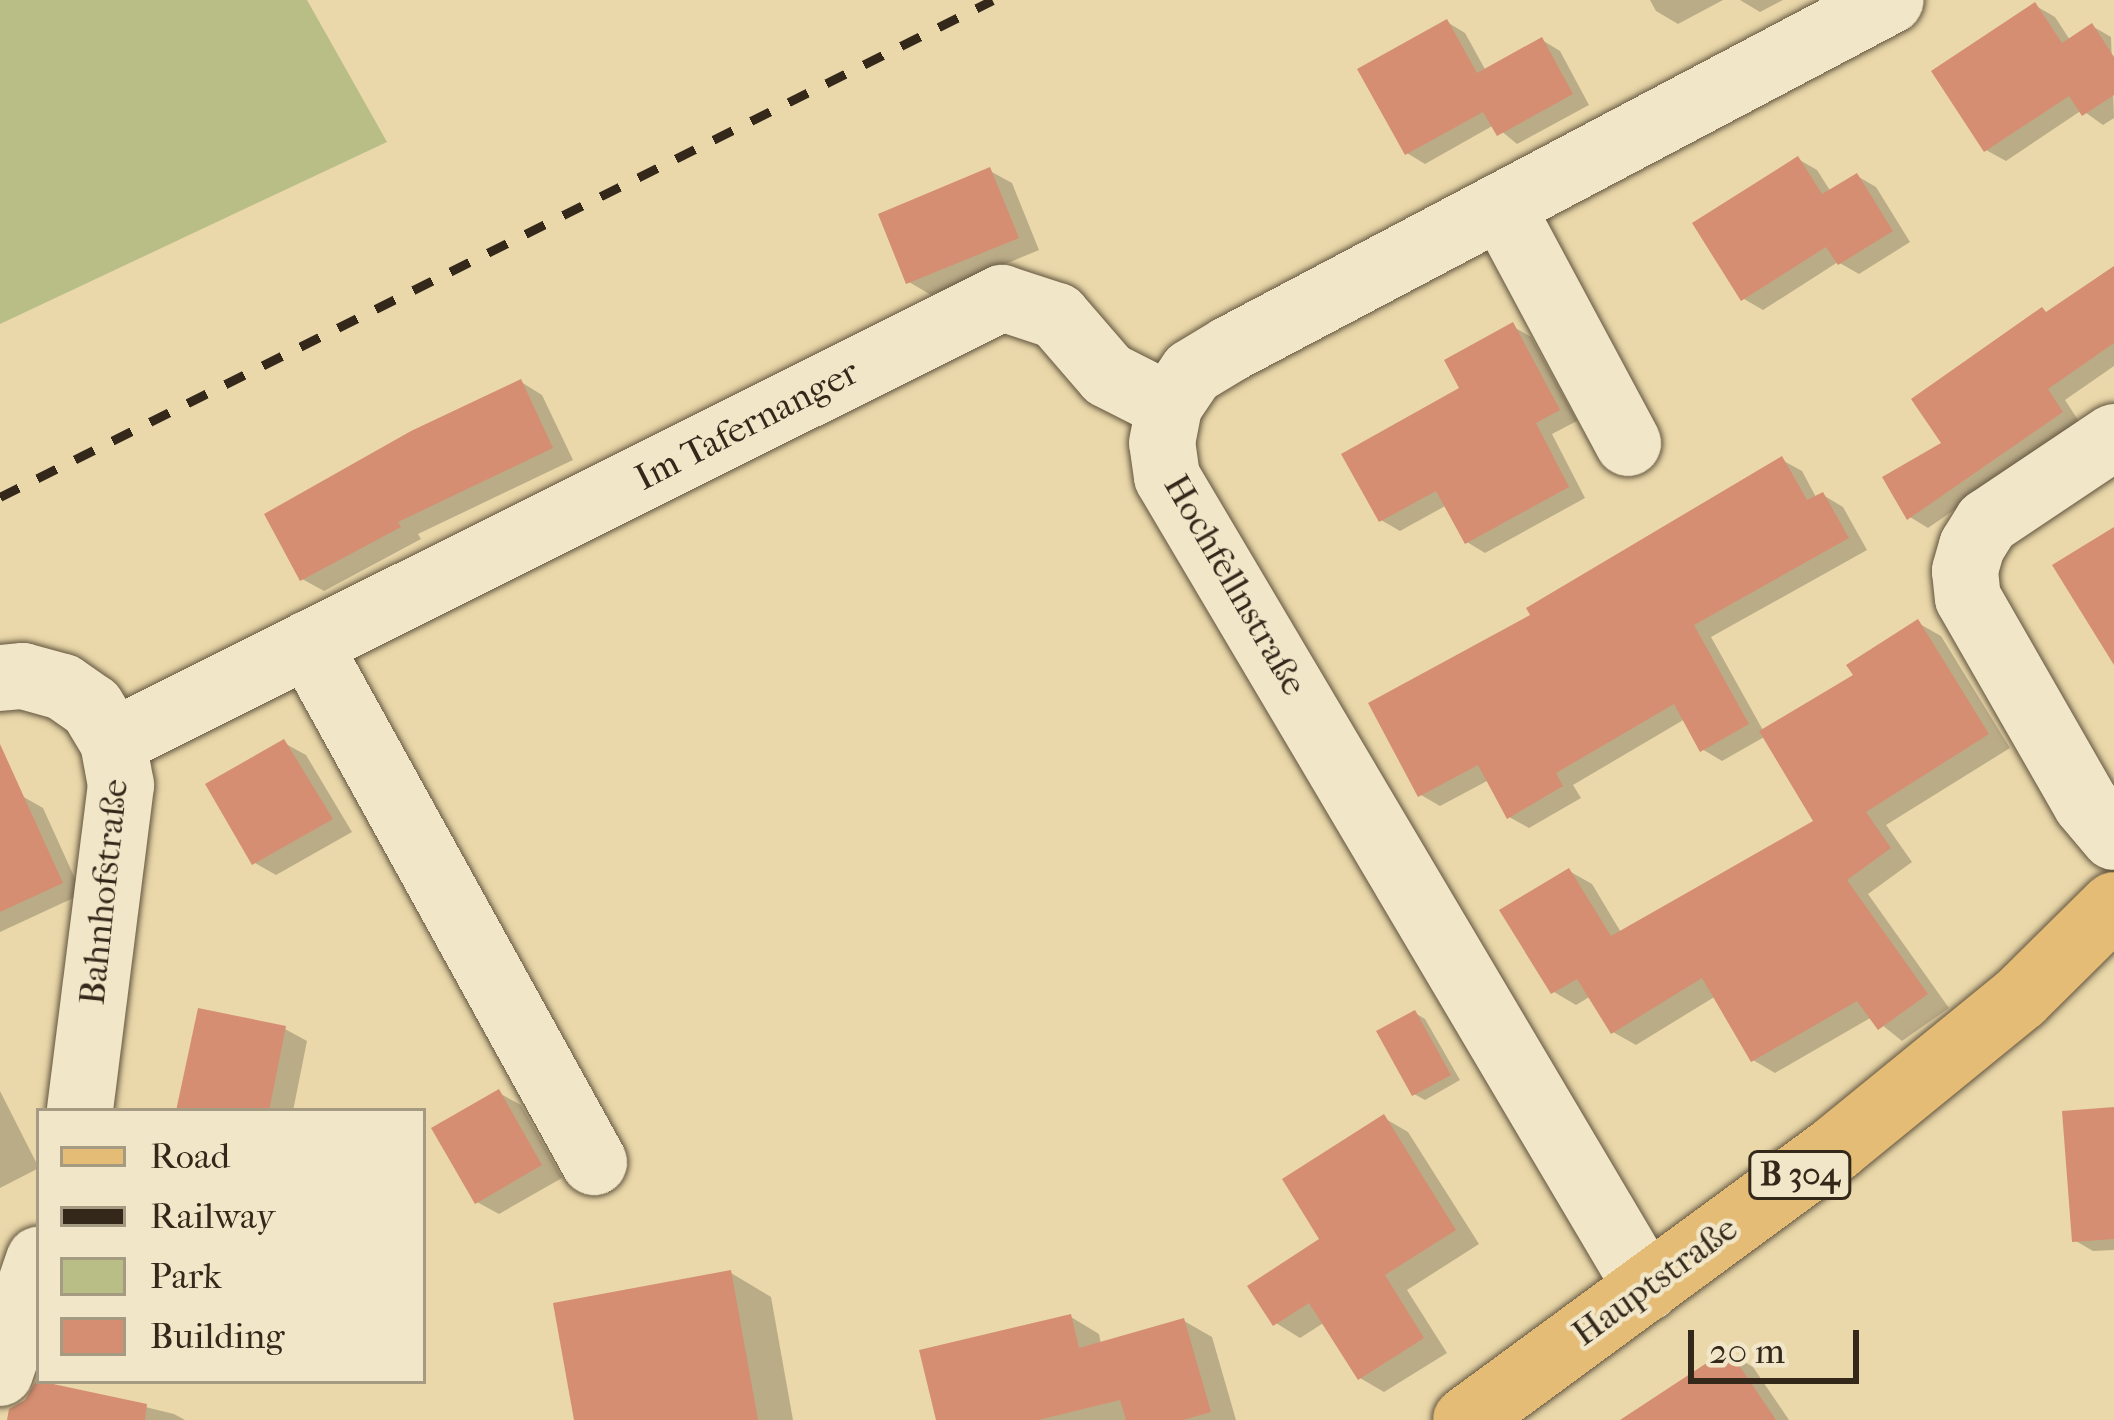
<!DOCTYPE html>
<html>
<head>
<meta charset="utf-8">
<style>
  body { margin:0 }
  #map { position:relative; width:2114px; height:1420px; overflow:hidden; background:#ead8aa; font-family:"IM FELL French Canon",serif }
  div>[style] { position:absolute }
  .green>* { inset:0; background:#b9be87 }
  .shadow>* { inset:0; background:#0003 }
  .building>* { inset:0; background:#d58e72 }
  .roads { filter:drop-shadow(0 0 3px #61543e) drop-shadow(0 0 3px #61543e) }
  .minor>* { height:66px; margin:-33px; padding:0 33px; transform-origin:33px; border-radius:33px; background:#f1e6c8 }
  .major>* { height:66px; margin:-33px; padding:0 33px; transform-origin:33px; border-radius:33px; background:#e5bc75 }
  .rail>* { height:9px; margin-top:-4.5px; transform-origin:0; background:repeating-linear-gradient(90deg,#33281a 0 21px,transparent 0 42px) }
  span { translate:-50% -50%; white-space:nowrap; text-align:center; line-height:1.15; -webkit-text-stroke:9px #f1e6c8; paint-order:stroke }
  .shield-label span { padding:3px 9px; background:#f1e6c8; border:3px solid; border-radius:9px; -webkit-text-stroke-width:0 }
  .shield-label { font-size:33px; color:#33281a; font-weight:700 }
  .street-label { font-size:36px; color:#33281a }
  .legend { position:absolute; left:36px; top:1108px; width:390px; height:276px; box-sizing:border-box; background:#f1e6c8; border:3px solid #a59a82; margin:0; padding:15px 21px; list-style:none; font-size:36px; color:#33281a }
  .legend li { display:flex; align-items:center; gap:24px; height:60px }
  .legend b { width:60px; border:3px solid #a59a82 }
  .scale { position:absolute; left:1688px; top:1330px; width:171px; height:54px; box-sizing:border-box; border:6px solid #33281a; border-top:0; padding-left:15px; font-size:36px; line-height:42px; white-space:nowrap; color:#33281a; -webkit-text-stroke:9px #f1e6c8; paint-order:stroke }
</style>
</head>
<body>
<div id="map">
  <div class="green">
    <div style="clip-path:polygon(0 0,307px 0,387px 142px,0 324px)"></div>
  </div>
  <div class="shadow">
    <div style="clip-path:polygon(1650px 0,1723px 0,1678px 24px,1656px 11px)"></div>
    <div style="clip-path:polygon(1740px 0,1783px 0,1760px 12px)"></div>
    <div style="clip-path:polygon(2036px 6px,2055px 17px,2070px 40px,2092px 26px,2111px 37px,2114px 118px,2103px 125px,2082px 110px,2006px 161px,1986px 150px)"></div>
    <div style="clip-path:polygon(1447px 22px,1465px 33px,1486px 71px,1542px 40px,1560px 51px,1589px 105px,1517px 144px,1494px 125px,1425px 164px,1407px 153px)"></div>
    <div style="clip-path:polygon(1798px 159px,1817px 170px,1831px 192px,1857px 176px,1876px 187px,1910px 242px,1859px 274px,1838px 262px,1763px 310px,1744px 299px)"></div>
    <div style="clip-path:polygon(990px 171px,1012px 183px,1039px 250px,931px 295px,909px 282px)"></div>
    <div style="clip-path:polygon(2114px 270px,2114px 366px,2065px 400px,2080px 423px,1928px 528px,1910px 517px,1946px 444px,2049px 314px)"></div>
    <div style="clip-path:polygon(1512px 326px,1531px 337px,1577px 421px,1552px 434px,1585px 498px,1485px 553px,1467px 542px,1447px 505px,1400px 531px,1381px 520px,1463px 389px)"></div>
    <div style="clip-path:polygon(521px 382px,542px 395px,573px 460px,418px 534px,421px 539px,324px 591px,302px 579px)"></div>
    <div style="clip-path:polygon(1782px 460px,1802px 471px,1817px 499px,1823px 495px,1843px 507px,1867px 550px,1711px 637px,1764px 732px,1857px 676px,1918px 623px,1941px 636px,2010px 748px,1886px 825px,1912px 862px,1868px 894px,1949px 1008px,1902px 1041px,1872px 1017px,1775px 1073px,1753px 1060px,1716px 996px,1636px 1045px,1613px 1032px,1591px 996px,1576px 1005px,1554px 992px,1569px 871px,1592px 884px,1622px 934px,1817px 823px,1766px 736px,1722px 761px,1702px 749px,1685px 719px,1573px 785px,1581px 798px,1529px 828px,1509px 817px,1487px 781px,1440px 806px,1421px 795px,1534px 617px)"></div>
    <div style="clip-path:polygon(284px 743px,306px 755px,352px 832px,276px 875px,255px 863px)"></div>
    <div style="clip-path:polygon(22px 796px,43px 808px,82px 894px,0 932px,0 806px)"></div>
    <div style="clip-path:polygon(1415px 1013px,1425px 1019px,1460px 1080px,1425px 1100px,1414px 1094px)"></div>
    <div style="clip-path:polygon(285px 1029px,307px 1041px,293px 1111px,179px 1111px)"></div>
    <div style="clip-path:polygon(0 1091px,39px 1168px,0 1188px)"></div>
    <div style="clip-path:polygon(499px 1093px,521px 1105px,562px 1178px,499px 1214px,477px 1202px)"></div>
    <div style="clip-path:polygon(2114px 1110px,2114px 1250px,2093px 1251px,2074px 1240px)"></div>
    <div style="clip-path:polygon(1384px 1118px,1408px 1132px,1479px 1244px,1407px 1290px,1447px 1353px,1384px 1392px,1360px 1378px,1325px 1322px,1300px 1338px,1276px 1323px)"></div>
    <div style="clip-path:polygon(731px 1273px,771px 1297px,793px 1420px,577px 1420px)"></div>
    <div style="clip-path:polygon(1071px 1317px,1099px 1334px,1101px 1344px,1184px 1321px,1212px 1337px,1236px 1420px,939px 1420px)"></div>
    <div style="clip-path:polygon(1728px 1352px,1753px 1367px,1789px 1420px,1655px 1420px)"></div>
    <div style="clip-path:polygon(39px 1381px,174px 1414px,185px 1420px,10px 1420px)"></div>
  </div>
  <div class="building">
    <div style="clip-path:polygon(2035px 2px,2062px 43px,2092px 23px,2114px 57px,2114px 95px,2082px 116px,2069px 96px,1984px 152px,1931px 71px)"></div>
    <div style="clip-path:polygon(1447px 19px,1477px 73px,1542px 37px,1573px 94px,1497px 136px,1483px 112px,1405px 155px,1357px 69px)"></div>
    <div style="clip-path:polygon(1798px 156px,1822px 194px,1857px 173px,1893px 231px,1838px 265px,1826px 247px,1741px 301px,1692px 223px)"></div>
    <div style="clip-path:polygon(990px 167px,1019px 238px,906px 284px,878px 214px)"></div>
    <div style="clip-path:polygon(2114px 266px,2114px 343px,2048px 389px,2063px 412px,1907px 520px,1882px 477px,1941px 443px,1911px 399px,2042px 307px,2046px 312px)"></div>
    <div style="clip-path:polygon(1513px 322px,1560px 410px,1536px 423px,1569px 487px,1465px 544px,1436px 491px,1379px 522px,1341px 454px,1459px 388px,1444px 360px)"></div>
    <div style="clip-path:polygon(521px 379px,553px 448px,398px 522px,401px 527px,300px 581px,264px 514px,411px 431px)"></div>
    <div style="clip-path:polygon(1782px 456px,1807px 500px,1823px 492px,1849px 538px,1694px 625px,1749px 724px,1700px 752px,1674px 704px,1556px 773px,1563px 786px,1507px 819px,1478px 765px,1418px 797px,1368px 703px,1530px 615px,1526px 608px)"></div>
    <div style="clip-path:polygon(2114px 527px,2114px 665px,2052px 565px)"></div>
    <div style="clip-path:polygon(1918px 619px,1989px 734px,1866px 812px,1891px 848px,1847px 880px,1928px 994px,1878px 1030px,1857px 1001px,1751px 1062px,1702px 978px,1611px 1034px,1577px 979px,1551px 994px,1499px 910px,1569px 868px,1611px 936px,1813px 821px,1759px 731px,1853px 675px,1846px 665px)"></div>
    <div style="clip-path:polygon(284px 739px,333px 819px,252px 865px,205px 784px)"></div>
    <div style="clip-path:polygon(0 744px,63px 883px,0 912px)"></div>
    <div style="clip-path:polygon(198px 1008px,286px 1026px,269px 1111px,176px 1111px)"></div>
    <div style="clip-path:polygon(1415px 1010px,1451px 1075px,1412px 1096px,1376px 1031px)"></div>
    <div style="clip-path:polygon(499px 1089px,542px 1165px,475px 1204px,431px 1128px)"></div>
    <div style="clip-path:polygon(2114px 1107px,2114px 1239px,2072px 1242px,2062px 1111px)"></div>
    <div style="clip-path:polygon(1384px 1114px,1456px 1230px,1385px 1275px,1424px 1338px,1358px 1380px,1309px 1303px,1273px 1326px,1247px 1286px,1319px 1239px,1282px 1179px)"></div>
    <div style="clip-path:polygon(731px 1270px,758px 1420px,574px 1420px,553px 1303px)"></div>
    <div style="clip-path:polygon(1071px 1314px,1079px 1348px,1184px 1318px,1211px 1412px,1183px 1420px,1126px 1420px,1120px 1400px,1038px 1420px,936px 1420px,919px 1350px)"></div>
    <div style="clip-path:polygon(1728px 1349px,1776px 1420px,1620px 1420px)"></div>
    <div style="clip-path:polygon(39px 1376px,39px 1381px,147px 1404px,145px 1420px,7px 1420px,9px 1409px,25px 1400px)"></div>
  </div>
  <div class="roads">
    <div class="minor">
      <div style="left:1501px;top:206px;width:269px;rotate:61.8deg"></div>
      <div style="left:2114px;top:437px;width:153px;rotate:146.2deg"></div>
      <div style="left:1987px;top:522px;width:28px;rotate:122deg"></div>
      <div style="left:1972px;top:546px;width:26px;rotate:106deg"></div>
      <div style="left:1965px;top:571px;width:27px;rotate:84deg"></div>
      <div style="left:1968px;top:598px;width:237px;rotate:60.2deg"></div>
      <div style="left:2086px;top:804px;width:43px;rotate:49.7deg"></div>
      <div style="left:308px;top:644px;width:592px;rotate:61.1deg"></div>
      <div style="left:0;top:678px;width:23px;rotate:-5deg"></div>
      <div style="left:23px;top:676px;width:41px;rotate:15.4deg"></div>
      <div style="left:63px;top:687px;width:35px;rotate:35deg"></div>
      <div style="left:92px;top:707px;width:41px;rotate:59deg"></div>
      <div style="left:113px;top:742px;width:44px;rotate:79.5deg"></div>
      <div style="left:121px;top:785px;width:329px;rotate:97.2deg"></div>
      <div style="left:113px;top:742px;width:994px;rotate:-26.54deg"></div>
      <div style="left:1002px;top:298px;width:58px;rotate:18.1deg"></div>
      <div style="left:1057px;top:316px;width:78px;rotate:49.2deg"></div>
      <div style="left:1108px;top:375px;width:68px;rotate:26.9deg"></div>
      <div style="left:1647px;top:1288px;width:942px;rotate:-120.62deg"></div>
      <div style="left:1167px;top:477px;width:34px;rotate:-98deg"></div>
      <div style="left:1162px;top:443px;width:38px;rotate:-79deg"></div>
      <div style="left:1169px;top:406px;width:41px;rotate:-55.9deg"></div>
      <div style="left:1192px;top:372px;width:44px;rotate:-31.2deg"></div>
      <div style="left:1230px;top:349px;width:747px;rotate:-27.83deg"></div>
      <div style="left:0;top:1373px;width:120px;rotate:-71deg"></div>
    </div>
    <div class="major">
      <div style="left:1466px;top:1420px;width:459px;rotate:-36.3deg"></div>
      <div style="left:1836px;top:1148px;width:237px;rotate:-39.2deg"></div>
      <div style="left:2020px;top:998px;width:132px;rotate:-44.7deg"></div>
    </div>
  </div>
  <div class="rail">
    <div style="left:0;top:497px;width:1110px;rotate:-26.59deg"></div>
  </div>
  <div class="shield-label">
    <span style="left:1800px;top:1175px">B 304</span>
  </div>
  <div class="street-label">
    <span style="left:747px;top:425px;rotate:-27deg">Im Tafernanger</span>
    <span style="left:1235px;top:585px;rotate:60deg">Hochfellnstraße</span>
    <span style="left:104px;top:892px;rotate:-84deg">Bahnhofstraße</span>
    <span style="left:1655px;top:1281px;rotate:-36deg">Hauptstraße</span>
  </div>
  <ul class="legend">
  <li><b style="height:15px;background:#e5bc75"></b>Road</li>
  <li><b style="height:15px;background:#33281a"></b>Railway</li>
  <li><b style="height:33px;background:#b9be87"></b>Park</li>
  <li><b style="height:33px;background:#d58e72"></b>Building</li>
  </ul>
  <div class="scale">20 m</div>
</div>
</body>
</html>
